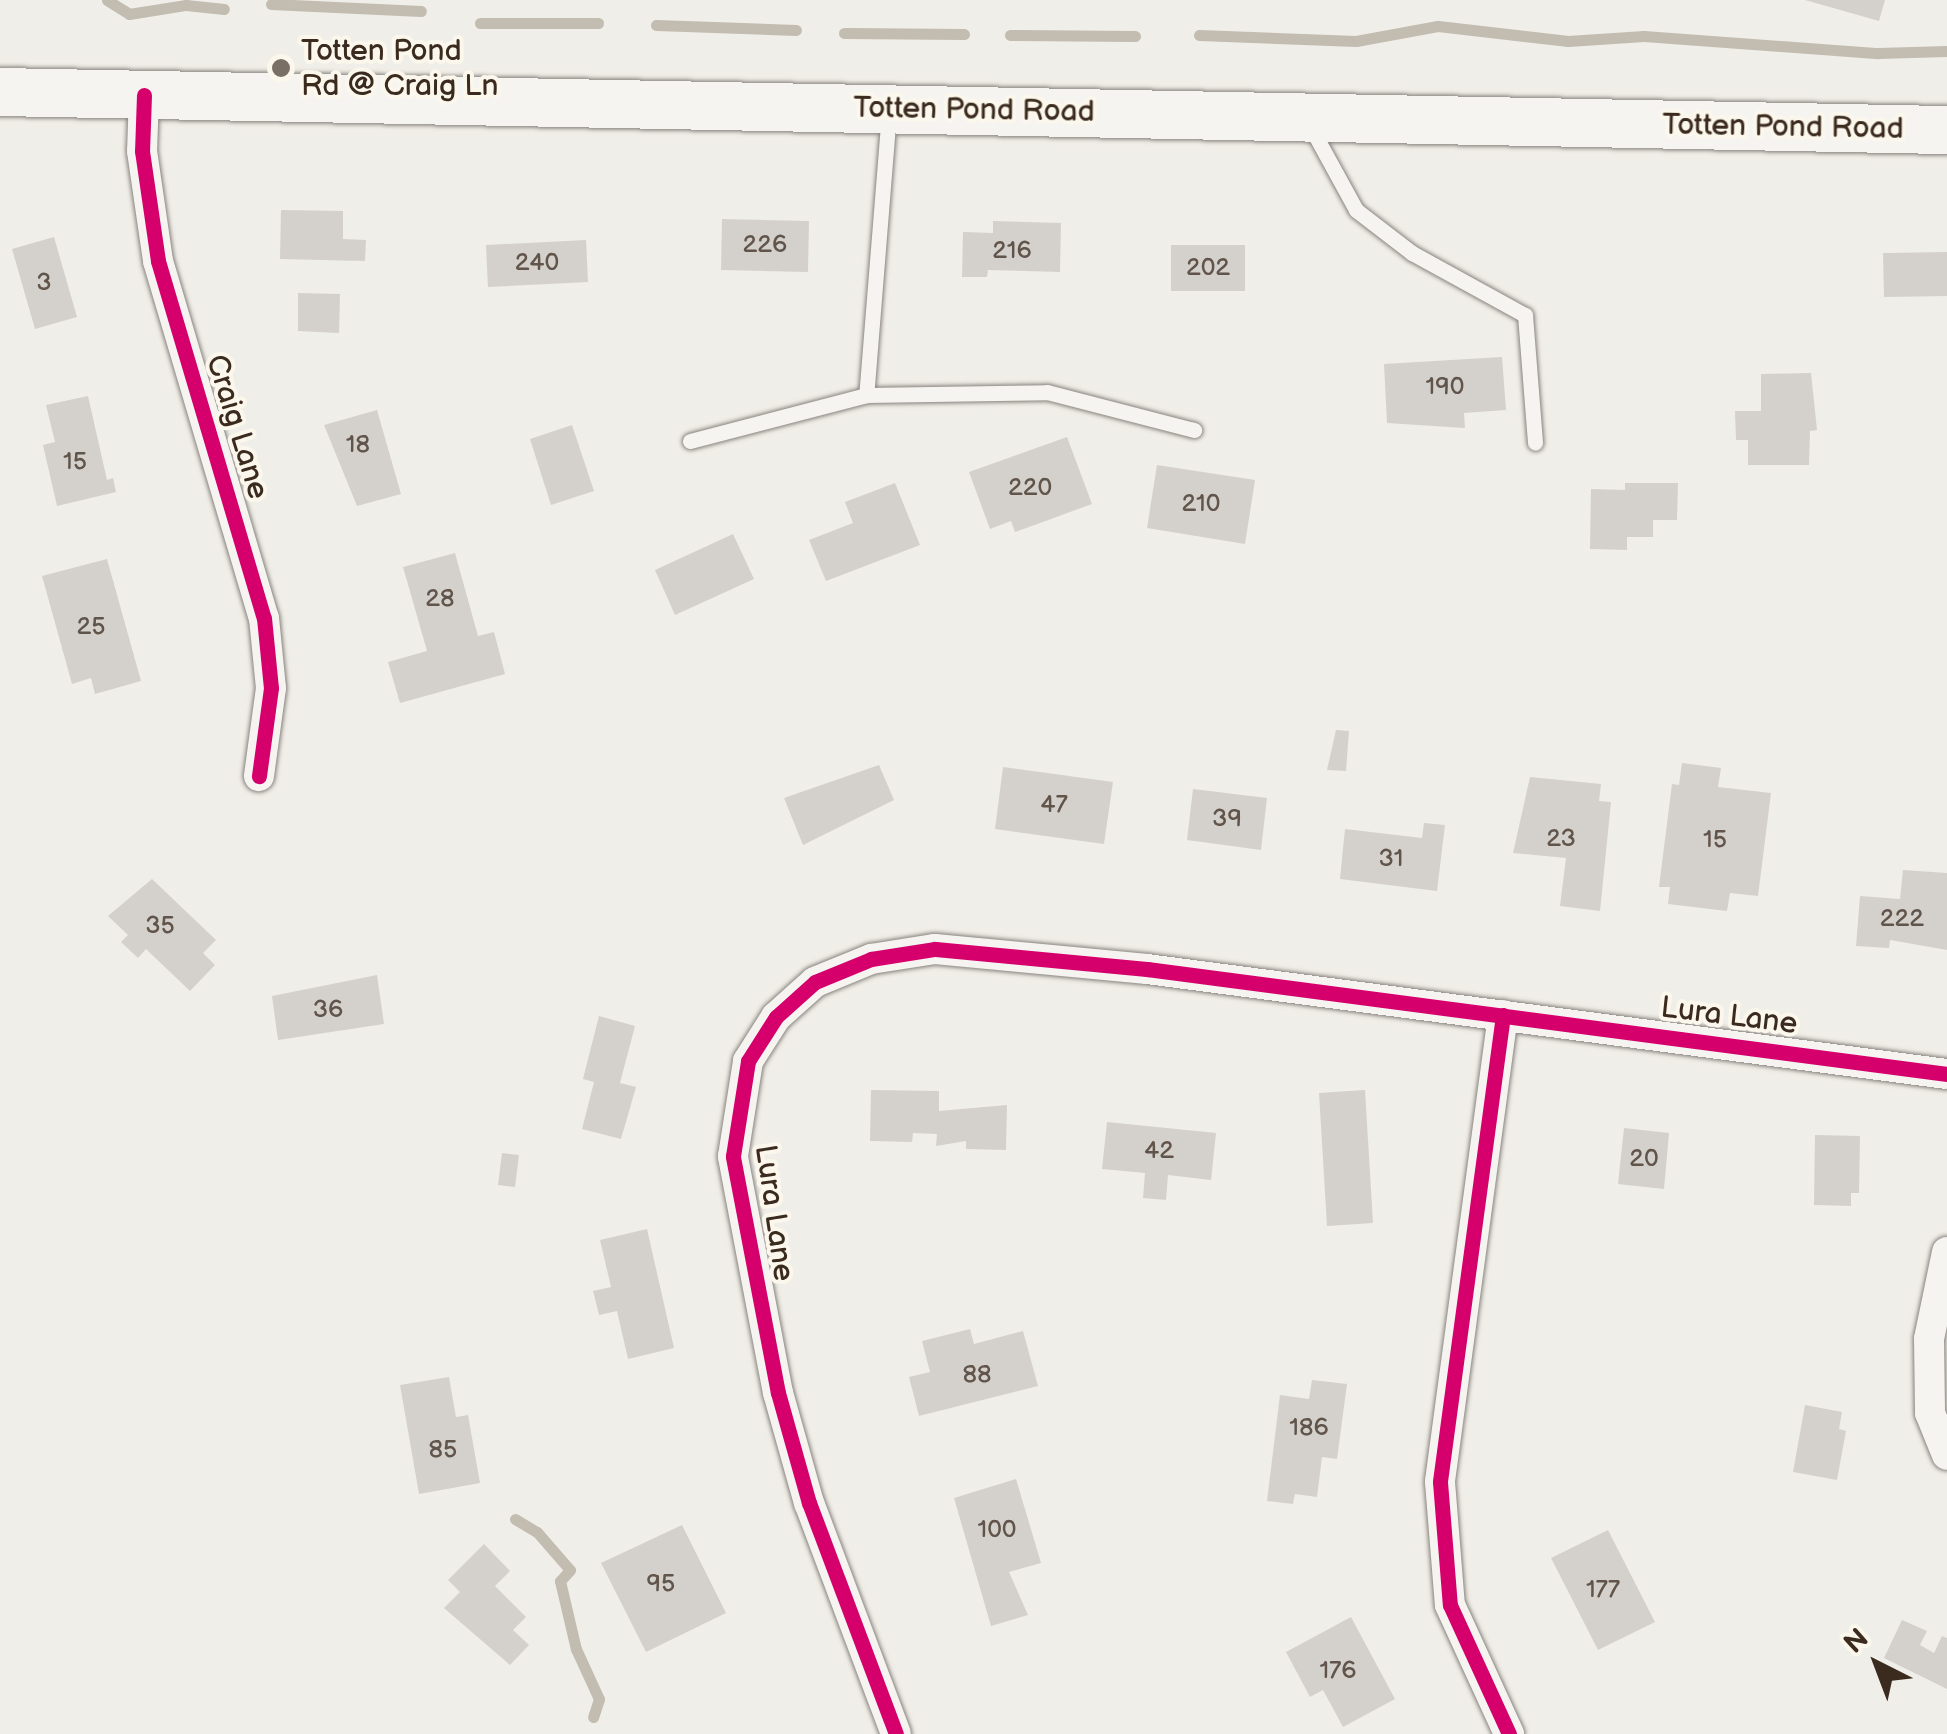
<!DOCTYPE html>
<html>
<head>
<meta charset="utf-8">
<style>
  body { margin:0 }
  #map { position:relative; width:1947px; height:1734px; overflow:hidden; background:#f0eee8; font-family:"Balsamiq Sans",sans-serif }
  div>[style] { position:absolute }
  .stream>* { height:11px; margin:-5.5px; padding:0 5.5px; transform-origin:5.5px; border-radius:5.5px; background:#c2bcb1 }
  .building>* { inset:0; background:#d4d1cc }
  .roads { filter:drop-shadow(0 0 2px #88837e) drop-shadow(0 0 2px #88837e) }
  .lane>* { height:15px; margin:-7.5px; padding:0 7.5px; transform-origin:7.5px; border-radius:7.5px; background:#f5f4f0 }
  .street>* { height:30px; margin:-15px; padding:0 15px; transform-origin:15px; border-radius:15px; background:#f5f4f0 }
  .primary>* { height:48px; margin:-24px; padding:0 24px; transform-origin:24px; border-radius:24px; background:#f5f4f0 }
  .cycleway>* { height:15px; margin:-7.5px; padding:0 7.5px; transform-origin:7.5px; border-radius:7.5px; background:#d6006c }
  .dots>* { width:28px; height:28px; translate:-50% -50%; box-sizing:border-box; border:5px solid #fbf7ec; border-radius:50% }
  span { translate:-50% -50%; white-space:nowrap; text-align:center; line-height:1.15; -webkit-text-stroke:8px #fbf7ec; paint-order:stroke }
  .number-label { font-size:25px; color:#61544a }
  .number-label span { -webkit-text-stroke-width:0 }
  .poi-label { font-size:30px; color:#3b2a1e }
  .left { translate:0 -50%; text-align:left }
  .street-label { font-size:30px; color:#3b2a1e }
  .north { position:absolute; left:1827px; top:1614px; width:100px; height:100px; -webkit-text-stroke:8px #fbf7ec; paint-order:stroke; rotate:318deg; font-size:28px; font-weight:700; line-height:40px; text-align:center; color:#3b2a1e }
  .north::after { content:''; display:block; margin:auto; width:35px; height:45px; background:#3b2a1e; clip-path:polygon(50% 0,100% 100%,50% 72%,0 100%) }
</style>
</head>
<body>
<div id="map">
  <div class="stream">
    <div style="left:107px;top:0;width:26px;rotate:32deg"></div>
    <div style="left:129px;top:14px;width:58px;rotate:-9deg"></div>
    <div style="left:186px;top:5px;width:38px;rotate:6deg"></div>
    <div style="left:271px;top:4px;width:150px;rotate:2.7deg"></div>
    <div style="left:480px;top:23px;width:118px"></div>
    <div style="left:656px;top:25px;width:140px;rotate:2deg"></div>
    <div style="left:844px;top:33px;width:120px;rotate:0.5deg"></div>
    <div style="left:1010px;top:35px;width:125px;rotate:0.5deg"></div>
    <div style="left:1199px;top:35px;width:157px;rotate:2.2deg"></div>
    <div style="left:1356px;top:41px;width:83px;rotate:-10.4deg"></div>
    <div style="left:1438px;top:26px;width:131px;rotate:6.6deg"></div>
    <div style="left:1568px;top:41px;width:76px;rotate:-3.8deg"></div>
    <div style="left:1644px;top:36px;width:235px;rotate:4.2deg"></div>
    <div style="left:1878px;top:53px;width:69px;rotate:-1.7deg"></div>
    <div style="left:515px;top:1519px;width:26px;rotate:31deg"></div>
    <div style="left:537px;top:1532px;width:50px;rotate:49deg"></div>
    <div style="left:570px;top:1570px;width:15px;rotate:132deg"></div>
    <div style="left:560px;top:1581px;width:70px;rotate:76.8deg"></div>
    <div style="left:576px;top:1649px;width:55px;rotate:65.3deg"></div>
    <div style="left:599px;top:1699px;width:19px;rotate:108deg"></div>
  </div>
  <div class="building">
    <div style="clip-path:polygon(1805px 0,1885px 0,1879px 21px)"></div>
    <div style="clip-path:polygon(281px 210px,343px 211px,343px 239px,366px 240px,365px 261px,280px 259px)"></div>
    <div style="clip-path:polygon(722px 219px,809px 221px,808px 272px,721px 270px)"></div>
    <div style="clip-path:polygon(993px 221px,1061px 223px,1060px 272px,988px 270px,987px 277px,962px 277px,963px 232px,993px 233px)"></div>
    <div style="clip-path:polygon(54px 237px,77px 317px,35px 329px,12px 249px)"></div>
    <div style="clip-path:polygon(586px 240px,588px 282px,488px 287px,486px 245px)"></div>
    <div style="clip-path:polygon(1171px 245px,1245px 245px,1245px 291px,1171px 291px)"></div>
    <div style="clip-path:polygon(1947px 252px,1947px 296px,1884px 297px,1883px 253px)"></div>
    <div style="clip-path:polygon(298px 293px,340px 294px,339px 333px,298px 331px)"></div>
    <div style="clip-path:polygon(1502px 357px,1506px 410px,1464px 413px,1465px 428px,1387px 423px,1384px 364px)"></div>
    <div style="clip-path:polygon(1811px 373px,1817px 430px,1810px 431px,1809px 465px,1748px 465px,1748px 440px,1736px 440px,1735px 411px,1761px 411px,1761px 374px)"></div>
    <div style="clip-path:polygon(88px 396px,107px 480px,113px 478px,116px 492px,57px 506px,43px 445px,55px 442px,46px 405px)"></div>
    <div style="clip-path:polygon(377px 410px,401px 494px,357px 506px,324px 425px)"></div>
    <div style="clip-path:polygon(572px 425px,594px 491px,551px 505px,530px 439px)"></div>
    <div style="clip-path:polygon(1067px 437px,1092px 504px,1015px 532px,1011px 521px,990px 529px,969px 472px)"></div>
    <div style="clip-path:polygon(1157px 465px,1255px 480px,1245px 544px,1147px 528px)"></div>
    <div style="clip-path:polygon(895px 483px,920px 545px,826px 581px,809px 540px,853px 523px,845px 502px)"></div>
    <div style="clip-path:polygon(1625px 483px,1678px 483px,1677px 520px,1653px 520px,1653px 537px,1627px 537px,1627px 550px,1590px 549px,1591px 489px,1625px 490px)"></div>
    <div style="clip-path:polygon(733px 534px,754px 579px,675px 615px,655px 570px)"></div>
    <div style="clip-path:polygon(455px 553px,478px 636px,494px 632px,505px 674px,400px 703px,388px 662px,427px 651px,403px 567px)"></div>
    <div style="clip-path:polygon(107px 559px,141px 681px,95px 694px,91px 678px,72px 684px,42px 576px)"></div>
    <div style="clip-path:polygon(1336px 730px,1349px 731px,1346px 771px,1327px 770px)"></div>
    <div style="clip-path:polygon(1682px 763px,1721px 768px,1718px 787px,1771px 793px,1758px 896px,1730px 893px,1727px 911px,1668px 904px,1670px 887px,1659px 887px,1672px 784px,1679px 785px)"></div>
    <div style="clip-path:polygon(879px 765px,894px 800px,803px 845px,784px 798px)"></div>
    <div style="clip-path:polygon(1003px 767px,1113px 782px,1104px 844px,995px 829px)"></div>
    <div style="clip-path:polygon(1530px 777px,1601px 784px,1599px 801px,1611px 802px,1600px 911px,1560px 906px,1566px 858px,1513px 853px)"></div>
    <div style="clip-path:polygon(1193px 789px,1267px 798px,1261px 850px,1187px 840px)"></div>
    <div style="clip-path:polygon(1424px 823px,1445px 825px,1437px 891px,1340px 879px,1345px 829px,1422px 838px)"></div>
    <div style="clip-path:polygon(1903px 870px,1947px 873px,1947px 950px,1890px 940px,1889px 948px,1856px 946px,1860px 896px,1900px 899px)"></div>
    <div style="clip-path:polygon(152px 879px,216px 940px,203px 953px,215px 965px,190px 991px,146px 949px,138px 958px,121px 942px,128px 935px,108px 916px)"></div>
    <div style="clip-path:polygon(377px 975px,384px 1024px,278px 1040px,272px 996px)"></div>
    <div style="clip-path:polygon(599px 1016px,635px 1026px,620px 1083px,636px 1087px,621px 1139px,582px 1129px,594px 1082px,583px 1079px)"></div>
    <div style="clip-path:polygon(871px 1090px,939px 1091px,939px 1111px,1007px 1105px,1006px 1150px,966px 1149px,966px 1141px,936px 1146px,937px 1134px,913px 1133px,912px 1142px,870px 1141px)"></div>
    <div style="clip-path:polygon(1365px 1090px,1373px 1223px,1327px 1226px,1319px 1093px)"></div>
    <div style="clip-path:polygon(1107px 1122px,1216px 1133px,1211px 1180px,1168px 1175px,1166px 1200px,1143px 1198px,1145px 1173px,1102px 1169px)"></div>
    <div style="clip-path:polygon(1624px 1128px,1669px 1133px,1664px 1189px,1618px 1184px)"></div>
    <div style="clip-path:polygon(1815px 1135px,1860px 1136px,1859px 1193px,1851px 1193px,1851px 1206px,1814px 1205px)"></div>
    <div style="clip-path:polygon(502px 1153px,519px 1155px,515px 1187px,498px 1185px)"></div>
    <div style="clip-path:polygon(647px 1229px,674px 1348px,628px 1359px,617px 1311px,599px 1315px,593px 1291px,611px 1287px,600px 1240px)"></div>
    <div style="clip-path:polygon(970px 1329px,974px 1344px,1023px 1331px,1038px 1386px,919px 1416px,909px 1377px,930px 1372px,922px 1341px)"></div>
    <div style="clip-path:polygon(449px 1377px,456px 1417px,468px 1415px,480px 1483px,419px 1494px,400px 1385px)"></div>
    <div style="clip-path:polygon(1312px 1380px,1347px 1384px,1337px 1459px,1322px 1457px,1317px 1497px,1295px 1494px,1293px 1504px,1267px 1501px,1280px 1395px,1309px 1399px)"></div>
    <div style="clip-path:polygon(1805px 1405px,1842px 1412px,1839px 1429px,1846px 1431px,1837px 1480px,1793px 1472px)"></div>
    <div style="clip-path:polygon(1016px 1479px,1041px 1563px,1009px 1572px,1028px 1615px,991px 1626px,954px 1498px)"></div>
    <div style="clip-path:polygon(682px 1525px,726px 1613px,646px 1652px,601px 1563px)"></div>
    <div style="clip-path:polygon(1608px 1530px,1655px 1622px,1598px 1650px,1551px 1558px)"></div>
    <div style="clip-path:polygon(484px 1544px,510px 1571px,495px 1586px,526px 1617px,513px 1630px,529px 1645px,510px 1665px,444px 1608px,460px 1592px,448px 1580px)"></div>
    <div style="clip-path:polygon(1351px 1617px,1395px 1699px,1343px 1727px,1323px 1690px,1310px 1697px,1286px 1652px)"></div>
    <div style="clip-path:polygon(1902px 1620px,1927px 1631px,1920px 1645px,1934px 1653px,1942px 1636px,1947px 1638px,1947px 1689px,1884px 1658px)"></div>
  </div>
  <div class="roads">
    <div class="lane">
      <div style="left:889px;top:112px;width:284px;rotate:94.6deg"></div>
      <div style="left:866px;top:395px;width:181px;rotate:-0.9deg"></div>
      <div style="left:1047px;top:392px;width:152px;rotate:14.5deg"></div>
      <div style="left:1309px;top:124px;width:98px;rotate:61.3deg"></div>
      <div style="left:1356px;top:210px;width:71px;rotate:37.5deg"></div>
      <div style="left:1412px;top:253px;width:129px;rotate:28.8deg"></div>
      <div style="left:1525px;top:315px;width:128px;rotate:85.5deg"></div>
      <div style="left:690px;top:441px;width:182px;rotate:-14.6deg"></div>
    </div>
    <div class="street">
      <div style="left:144px;top:95px;width:56px;rotate:92deg"></div>
      <div style="left:142px;top:151px;width:111px;rotate:81.7deg"></div>
      <div style="left:158px;top:261px;width:372px;rotate:73.5deg"></div>
      <div style="left:264px;top:618px;width:70px;rotate:84.3deg"></div>
      <div style="left:271px;top:688px;width:89px;rotate:97.8deg"></div>
      <div style="left:1503px;top:1015px;width:471px;rotate:97.7deg"></div>
      <div style="left:1440px;top:1482px;width:123px;rotate:85.4deg"></div>
      <div style="left:1450px;top:1605px;width:142px;rotate:65.4deg"></div>
      <div style="left:1947px;top:1252px;width:89px;rotate:101.7deg"></div>
      <div style="left:1929px;top:1339px;width:74px;rotate:89.2deg"></div>
      <div style="left:1930px;top:1413px;width:45px;rotate:68deg"></div>
      <div style="left:896px;top:1734px;width:247px;rotate:-110.6deg"></div>
      <div style="left:809px;top:1503px;width:114px;rotate:-105.7deg"></div>
      <div style="left:778px;top:1393px;width:241px;rotate:-100.8deg"></div>
      <div style="left:733px;top:1156px;width:96px;rotate:-81deg"></div>
      <div style="left:748px;top:1061px;width:52px;rotate:-57.5deg"></div>
      <div style="left:776px;top:1017px;width:52px;rotate:-41.9deg"></div>
      <div style="left:815px;top:982px;width:61px;rotate:-22.3deg"></div>
      <div style="left:871px;top:959px;width:65px;rotate:-8.9deg"></div>
      <div style="left:935px;top:949px;width:213px;rotate:5.4deg"></div>
      <div style="left:1147px;top:969px;width:807px;rotate:7.48deg"></div>
    </div>
    <div class="primary">
      <div style="left:0;top:92px;width:1947px;rotate:1.12deg"></div>
    </div>
  </div>
  <div class="cycleway">
    <div style="left:144px;top:95px;width:56px;rotate:92deg"></div>
    <div style="left:142px;top:151px;width:111px;rotate:81.7deg"></div>
    <div style="left:158px;top:261px;width:372px;rotate:73.5deg"></div>
    <div style="left:264px;top:618px;width:70px;rotate:84.3deg"></div>
    <div style="left:271px;top:688px;width:89px;rotate:97.8deg"></div>
    <div style="left:1503px;top:1015px;width:471px;rotate:97.7deg"></div>
    <div style="left:1440px;top:1482px;width:123px;rotate:85.4deg"></div>
    <div style="left:1450px;top:1605px;width:142px;rotate:65.4deg"></div>
    <div style="left:896px;top:1734px;width:247px;rotate:-110.6deg"></div>
    <div style="left:809px;top:1503px;width:114px;rotate:-105.7deg"></div>
    <div style="left:778px;top:1393px;width:241px;rotate:-100.8deg"></div>
    <div style="left:733px;top:1156px;width:96px;rotate:-81deg"></div>
    <div style="left:748px;top:1061px;width:52px;rotate:-57.5deg"></div>
    <div style="left:776px;top:1017px;width:52px;rotate:-41.9deg"></div>
    <div style="left:815px;top:982px;width:61px;rotate:-22.3deg"></div>
    <div style="left:871px;top:959px;width:65px;rotate:-8.9deg"></div>
    <div style="left:935px;top:949px;width:213px;rotate:5.4deg"></div>
    <div style="left:1147px;top:969px;width:807px;rotate:7.48deg"></div>
  </div>
  <div class="dots">
    <div style="left:281px;top:68px;background:#7a6f65"></div>
  </div>
  <div class="number-label">
    <span style="left:765px;top:245px">226</span>
    <span style="left:1012px;top:251px">216</span>
    <span style="left:537px;top:263px">240</span>
    <span style="left:1208px;top:268px">202</span>
    <span style="left:44px;top:283px">3</span>
    <span style="left:1445px;top:387px">190</span>
    <span style="left:358px;top:445px">18</span>
    <span style="left:75px;top:462px">15</span>
    <span style="left:1030px;top:488px">220</span>
    <span style="left:1201px;top:504px">210</span>
    <span style="left:440px;top:599px">28</span>
    <span style="left:91px;top:627px">25</span>
    <span style="left:1054px;top:805px">47</span>
    <span style="left:1227px;top:819px">39</span>
    <span style="left:1561px;top:839px">23</span>
    <span style="left:1715px;top:840px">15</span>
    <span style="left:1391px;top:859px">31</span>
    <span style="left:1902px;top:919px">222</span>
    <span style="left:160px;top:926px">35</span>
    <span style="left:328px;top:1010px">36</span>
    <span style="left:1159px;top:1151px">42</span>
    <span style="left:1644px;top:1159px">20</span>
    <span style="left:977px;top:1375px">88</span>
    <span style="left:1309px;top:1428px">186</span>
    <span style="left:443px;top:1450px">85</span>
    <span style="left:997px;top:1530px">100</span>
    <span style="left:661px;top:1584px">95</span>
    <span style="left:1603px;top:1590px">177</span>
    <span style="left:1338px;top:1671px">176</span>
  </div>
  <div class="poi-label">
    <span class="left" style="left:301px;top:68px">Totten Pond<br>Rd @ Craig Ln</span>
  </div>
  <div class="street-label">
    <span style="left:974px;top:110px;rotate:1deg">Totten Pond Road</span>
    <span style="left:1783px;top:127px;rotate:1deg">Totten Pond Road</span>
    <span style="left:237px;top:427px;rotate:73deg">Craig Lane</span>
    <span style="left:1729px;top:1016px;rotate:7deg">Lura Lane</span>
    <span style="left:774px;top:1213px;rotate:82deg">Lura Lane</span>
  </div>
  <div class="north">N</div>
</div>
</body>
</html>
